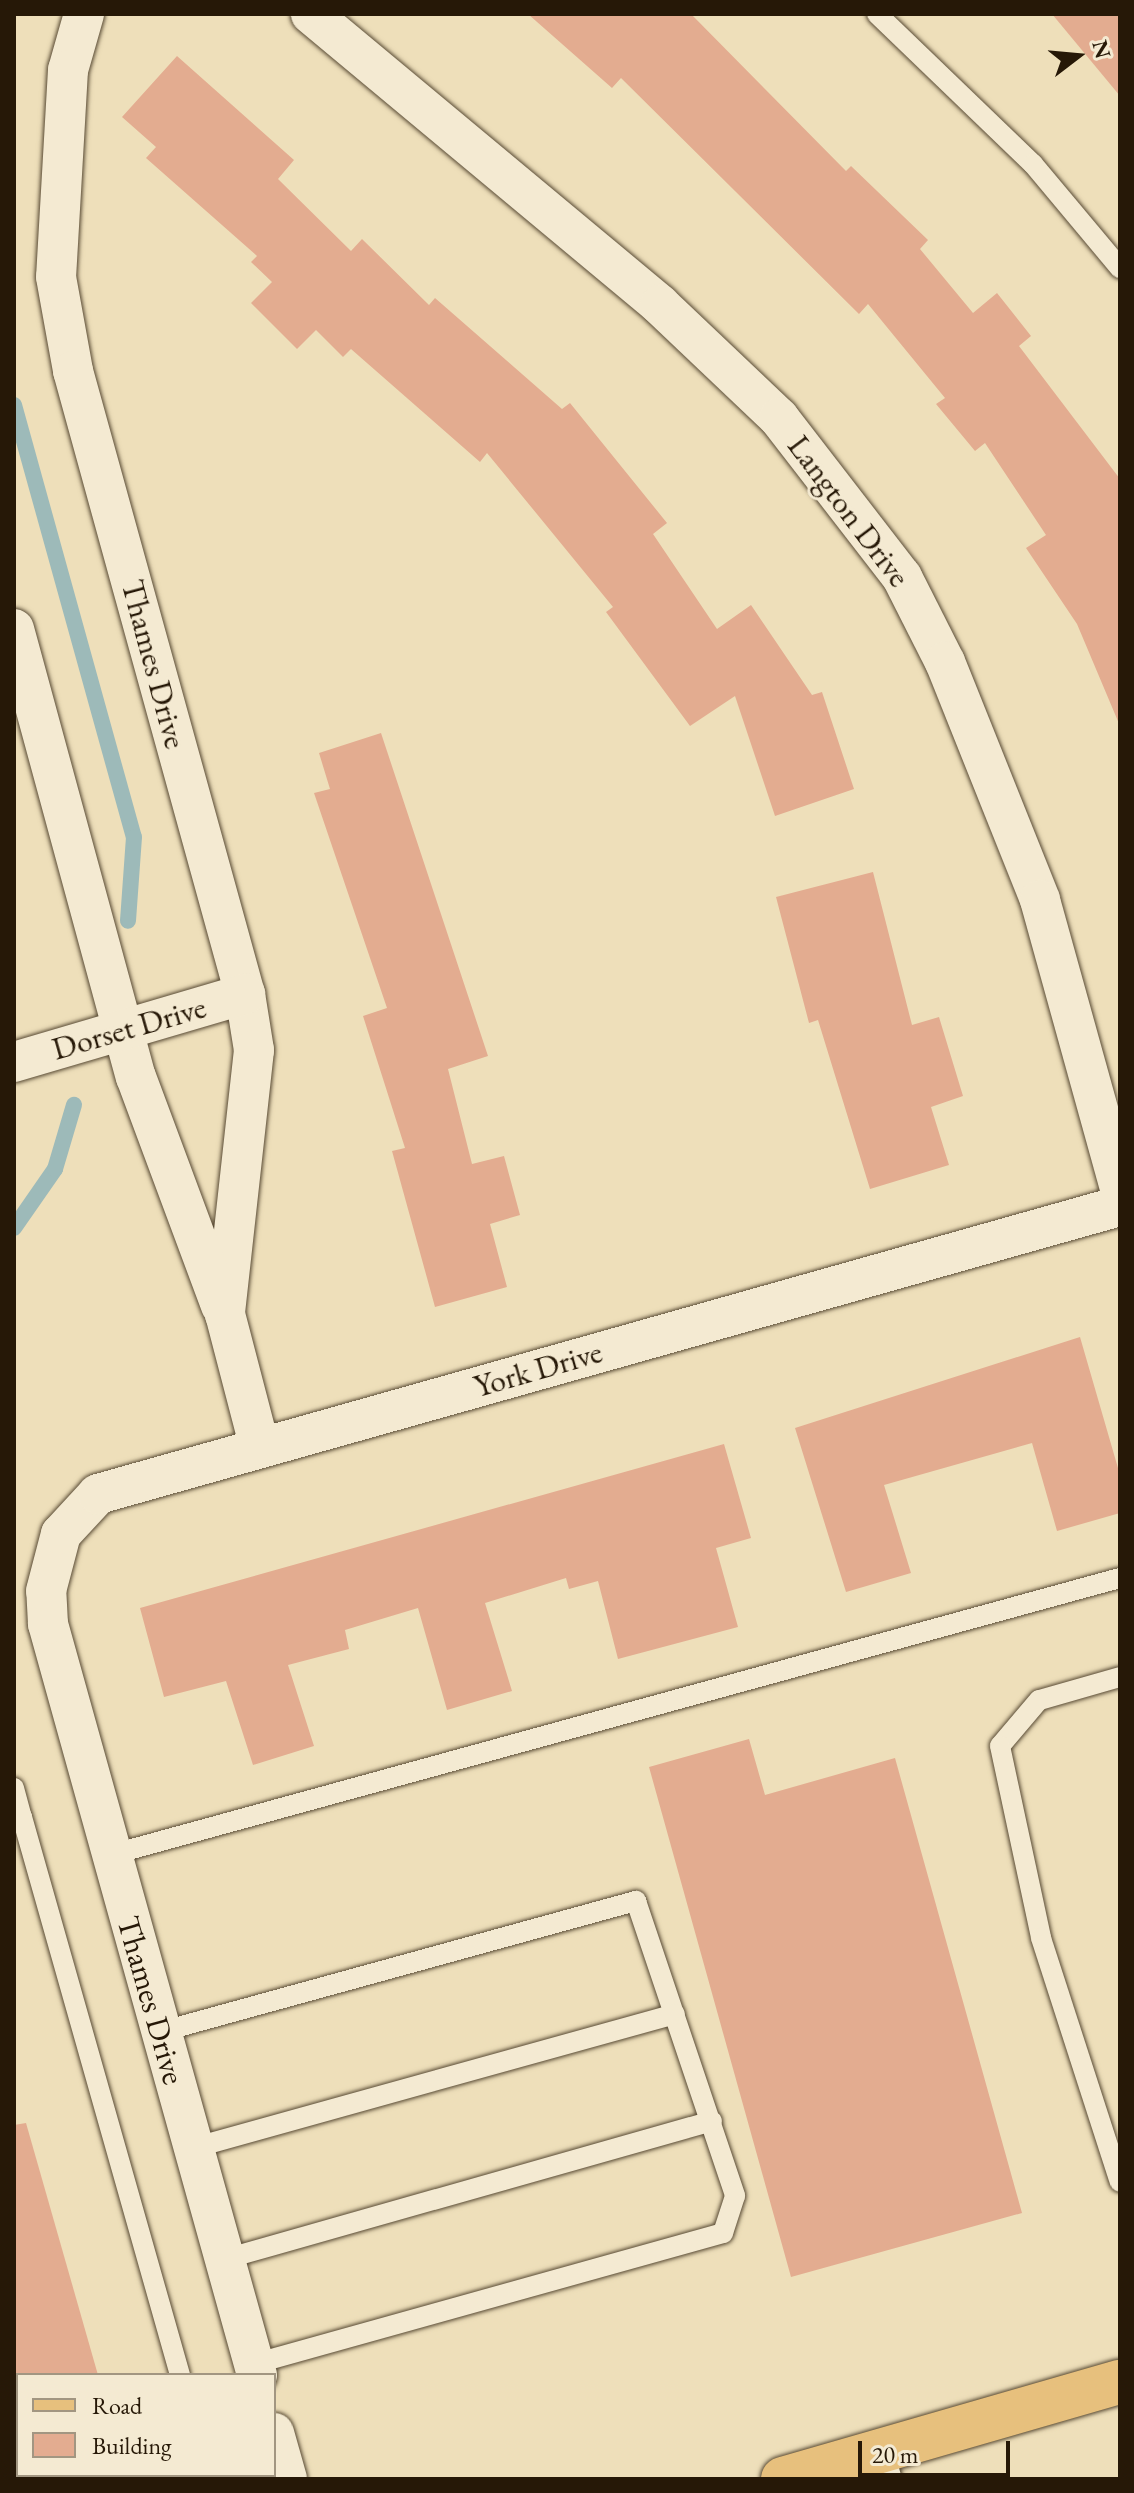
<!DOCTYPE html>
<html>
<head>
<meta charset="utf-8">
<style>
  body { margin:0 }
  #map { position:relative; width:1134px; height:2493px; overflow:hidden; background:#eedfba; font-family:"EB Garamond",serif }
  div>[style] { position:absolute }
  .stream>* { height:16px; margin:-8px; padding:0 8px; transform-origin:8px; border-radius:8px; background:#9dbab9 }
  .building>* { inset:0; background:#e3ac90 }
  .roads { filter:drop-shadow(0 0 2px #584a34) drop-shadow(0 0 2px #584a34) }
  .service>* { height:20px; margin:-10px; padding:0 10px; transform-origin:10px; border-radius:10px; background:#f4ead2 }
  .minor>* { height:40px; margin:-20px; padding:0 20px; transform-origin:20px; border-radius:20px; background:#f4ead2 }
  .primary>* { height:44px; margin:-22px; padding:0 22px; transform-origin:22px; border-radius:22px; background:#e7c07d }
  span { translate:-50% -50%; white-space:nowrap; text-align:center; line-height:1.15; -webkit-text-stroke:6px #f4ead2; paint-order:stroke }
  .street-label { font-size:32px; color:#261807 }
  .frame { position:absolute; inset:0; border:16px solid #261807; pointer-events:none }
  .legend { position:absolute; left:16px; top:2373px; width:260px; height:104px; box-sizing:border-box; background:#f4ead2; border:2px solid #a29681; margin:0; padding:10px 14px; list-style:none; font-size:24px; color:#261807 }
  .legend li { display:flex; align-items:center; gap:16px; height:40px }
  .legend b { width:40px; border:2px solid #a29681 }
  .north { position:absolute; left:1038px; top:16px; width:80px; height:80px; -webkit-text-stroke:6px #f4ead2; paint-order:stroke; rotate:74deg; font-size:22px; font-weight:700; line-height:32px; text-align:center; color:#261807 }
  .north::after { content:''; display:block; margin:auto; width:28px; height:36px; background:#261807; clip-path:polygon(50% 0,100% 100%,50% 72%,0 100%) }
  .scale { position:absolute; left:858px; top:2441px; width:152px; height:36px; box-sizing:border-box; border:4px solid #261807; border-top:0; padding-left:10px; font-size:24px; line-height:28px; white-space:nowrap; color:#261807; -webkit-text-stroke:6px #f4ead2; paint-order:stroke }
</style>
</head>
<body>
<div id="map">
  <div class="stream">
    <div style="left:14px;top:405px;width:448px;rotate:74.5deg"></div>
    <div style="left:134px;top:837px;width:84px;rotate:94.1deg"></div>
    <div style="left:14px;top:1228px;width:72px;rotate:-55.2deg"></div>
    <div style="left:55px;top:1169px;width:67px;rotate:-73.5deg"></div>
  </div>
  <div class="building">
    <div style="clip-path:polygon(528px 14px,691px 14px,846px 171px,851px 166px,928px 240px,920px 249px,973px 313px,997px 293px,1031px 336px,1019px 346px,1120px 479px,1120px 726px,1077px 624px,1026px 548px,1046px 535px,985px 443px,975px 451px,936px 404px,945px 398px,868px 304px,859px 314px,621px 78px,612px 88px)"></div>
    <div style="clip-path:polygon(1052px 14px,1120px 14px,1120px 96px)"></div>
    <div style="clip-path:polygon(177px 56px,294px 160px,278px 179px,351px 251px,362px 239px,429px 305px,435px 298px,562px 409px,570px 403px,667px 523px,653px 534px,717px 629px,751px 605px,812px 695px,822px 692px,854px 789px,775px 816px,735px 696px,690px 726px,606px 612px,613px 607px,487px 453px,480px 462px,351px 349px,343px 357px,316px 330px,297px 349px,251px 303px,272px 282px,251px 262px,257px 256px,146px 158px,156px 147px,122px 117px)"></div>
    <div style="clip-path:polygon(381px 733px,488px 1056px,448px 1069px,472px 1164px,504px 1156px,520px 1215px,490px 1224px,507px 1287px,435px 1307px,392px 1151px,405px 1148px,363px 1016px,387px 1008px,314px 793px,330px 789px,319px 753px)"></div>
    <div style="clip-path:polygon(873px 872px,912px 1025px,939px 1017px,963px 1096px,931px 1107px,949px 1165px,870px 1189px,818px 1020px,809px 1023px,776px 897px)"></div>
    <div style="clip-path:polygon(1080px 1337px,1120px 1475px,1120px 1513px,1057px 1531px,1032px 1443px,884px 1485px,911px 1573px,846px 1592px,795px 1428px)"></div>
    <div style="clip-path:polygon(724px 1444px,751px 1538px,716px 1548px,738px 1627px,618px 1659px,598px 1581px,569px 1589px,566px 1578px,485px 1603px,512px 1691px,447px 1710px,418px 1608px,345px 1630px,349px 1649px,288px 1665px,314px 1746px,253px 1765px,226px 1681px,164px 1697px,140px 1608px)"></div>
    <div style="clip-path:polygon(749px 1739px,765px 1795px,895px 1758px,1022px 2213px,791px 2277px,649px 1767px)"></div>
    <div style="clip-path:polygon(26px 2123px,98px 2375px,14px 2375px,14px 2125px)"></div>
  </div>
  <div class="roads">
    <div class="service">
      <div style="left:877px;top:14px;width:216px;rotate:43.9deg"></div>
      <div style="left:1033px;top:164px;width:136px;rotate:50.1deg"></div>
      <div style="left:1120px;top:1677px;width:84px;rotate:164.1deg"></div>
      <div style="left:1039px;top:1700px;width:60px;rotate:130.3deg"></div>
      <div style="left:1000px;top:1746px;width:196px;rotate:77.9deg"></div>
      <div style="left:1041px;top:1938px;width:256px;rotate:72.1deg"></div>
      <div style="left:14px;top:1788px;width:30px;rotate:75deg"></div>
      <div style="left:22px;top:1817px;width:8px;rotate:166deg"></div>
      <div style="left:22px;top:1817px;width:580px;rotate:74.19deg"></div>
      <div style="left:110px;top:1855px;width:1047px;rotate:-15.34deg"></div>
      <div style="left:160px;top:2032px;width:494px;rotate:-15.4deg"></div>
      <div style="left:636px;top:1901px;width:311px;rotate:71.4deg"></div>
      <div style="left:735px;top:2196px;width:39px;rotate:108deg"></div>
      <div style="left:723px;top:2233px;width:487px;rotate:164.4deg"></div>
      <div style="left:193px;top:2148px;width:500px;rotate:-15.54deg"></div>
      <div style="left:225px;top:2259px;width:506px;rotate:-15.82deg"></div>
      <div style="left:883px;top:2450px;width:30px;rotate:73deg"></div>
      <div style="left:25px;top:2479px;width:14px;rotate:-17deg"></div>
    </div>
    <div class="minor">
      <div style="left:84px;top:14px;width:58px;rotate:105.9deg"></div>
      <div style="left:68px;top:70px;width:207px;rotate:93.3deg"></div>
      <div style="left:56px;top:277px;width:96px;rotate:79.7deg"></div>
      <div style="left:73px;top:371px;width:646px;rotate:74.57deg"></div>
      <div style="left:245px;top:994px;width:57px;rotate:80.9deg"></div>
      <div style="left:254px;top:1050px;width:266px;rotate:96.3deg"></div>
      <div style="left:225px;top:1314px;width:138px;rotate:75.4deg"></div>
      <div style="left:311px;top:14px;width:454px;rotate:39.8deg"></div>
      <div style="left:660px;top:305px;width:164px;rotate:43.5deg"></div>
      <div style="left:779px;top:418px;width:201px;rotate:52.3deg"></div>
      <div style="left:902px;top:577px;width:95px;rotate:63.2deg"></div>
      <div style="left:945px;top:662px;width:256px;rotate:68.2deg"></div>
      <div style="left:1040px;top:900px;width:299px;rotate:74.5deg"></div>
      <div style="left:14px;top:629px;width:464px;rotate:74.8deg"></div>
      <div style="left:136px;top:1077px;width:244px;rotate:69.6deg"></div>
      <div style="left:14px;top:1062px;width:241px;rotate:-16.4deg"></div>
      <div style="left:257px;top:2375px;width:780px;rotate:-105.55deg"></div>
      <div style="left:48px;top:1624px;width:33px;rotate:-93deg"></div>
      <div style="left:46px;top:1591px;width:59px;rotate:-75.3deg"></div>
      <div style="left:61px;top:1534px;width:54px;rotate:-47.2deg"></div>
      <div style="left:98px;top:1494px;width:1062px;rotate:-15.74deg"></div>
      <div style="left:274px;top:2433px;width:48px;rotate:74.2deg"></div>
    </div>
    <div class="primary">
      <div style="left:783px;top:2479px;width:351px;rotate:-16.1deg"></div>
    </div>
  </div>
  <div class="street-label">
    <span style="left:849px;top:511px;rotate:53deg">Langton Drive</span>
    <span style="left:154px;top:664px;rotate:75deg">Thames Drive</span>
    <span style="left:129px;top:1028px;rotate:-16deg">Dorset Drive</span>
    <span style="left:538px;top:1369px;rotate:-16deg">York Drive</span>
    <span style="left:151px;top:2000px;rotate:74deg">Thames Drive</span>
  </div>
  <div class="frame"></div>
  <ul class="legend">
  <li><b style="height:10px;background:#e7c07d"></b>Road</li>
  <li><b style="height:22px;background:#e3ac90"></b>Building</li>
  </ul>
  <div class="north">N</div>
  <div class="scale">20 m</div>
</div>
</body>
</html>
